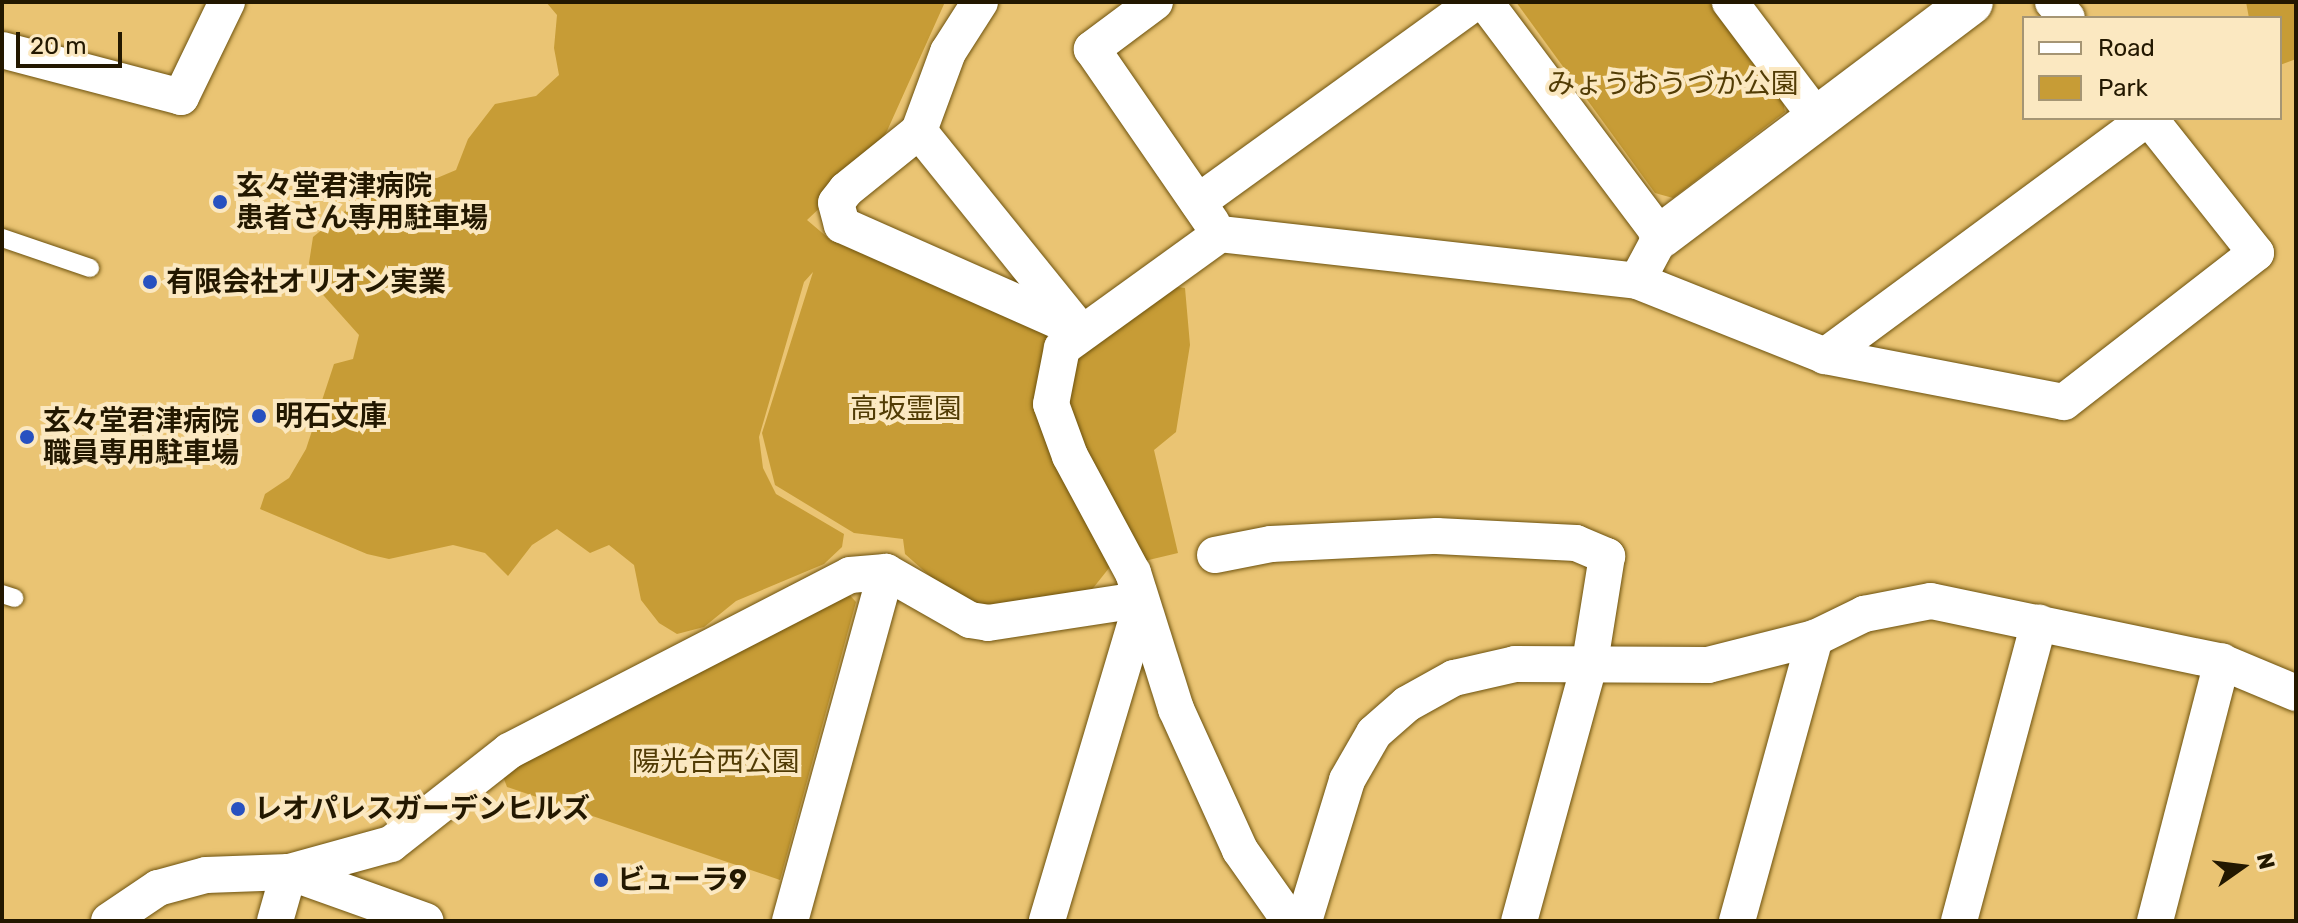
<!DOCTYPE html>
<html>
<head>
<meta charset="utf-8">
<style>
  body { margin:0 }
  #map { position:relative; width:2298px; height:923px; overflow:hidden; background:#eac473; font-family:Rubik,"Noto Sans JP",sans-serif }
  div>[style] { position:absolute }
  .green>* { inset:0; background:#c79c36 }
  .roads { filter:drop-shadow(0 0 2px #6d520e) drop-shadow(0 0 2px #6d520e) }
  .lane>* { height:18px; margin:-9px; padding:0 9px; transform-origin:9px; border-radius:9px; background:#fff }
  .street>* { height:36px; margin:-18px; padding:0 18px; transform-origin:18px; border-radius:18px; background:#fff }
  .secondary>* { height:44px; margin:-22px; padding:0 22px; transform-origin:22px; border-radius:22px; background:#fff }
  .dots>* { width:22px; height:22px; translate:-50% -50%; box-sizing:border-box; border:4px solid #fbe8c1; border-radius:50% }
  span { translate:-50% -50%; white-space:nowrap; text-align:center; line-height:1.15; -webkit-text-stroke:8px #fbe8c1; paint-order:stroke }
  .park-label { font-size:28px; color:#523c05 }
  .poi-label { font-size:28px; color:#231800; font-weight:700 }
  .left { translate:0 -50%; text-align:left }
  .frame { position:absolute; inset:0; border:4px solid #231800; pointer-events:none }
  .legend { position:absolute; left:2022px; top:16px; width:260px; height:104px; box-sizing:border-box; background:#fbe8c1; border:2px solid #a59574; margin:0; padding:10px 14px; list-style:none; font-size:24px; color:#231800 }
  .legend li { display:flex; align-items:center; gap:16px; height:40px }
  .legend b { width:40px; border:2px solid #a59574 }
  .north { position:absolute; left:2202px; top:827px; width:80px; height:80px; -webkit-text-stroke:6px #fbe8c1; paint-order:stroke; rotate:76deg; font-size:22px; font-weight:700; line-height:32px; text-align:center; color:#231800 }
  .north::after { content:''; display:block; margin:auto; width:28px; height:36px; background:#231800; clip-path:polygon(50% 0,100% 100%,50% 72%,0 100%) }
  .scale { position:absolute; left:16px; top:32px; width:106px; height:36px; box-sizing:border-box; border:4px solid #231800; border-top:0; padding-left:10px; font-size:24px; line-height:28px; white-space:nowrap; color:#231800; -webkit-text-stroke:6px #fbe8c1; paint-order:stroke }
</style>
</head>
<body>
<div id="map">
  <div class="green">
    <div style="clip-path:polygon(546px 2px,945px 2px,887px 131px,866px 164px,807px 220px,833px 242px,841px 240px,1056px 334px,1046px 378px,1113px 563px,1090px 592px,975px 607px,957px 600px,905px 554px,903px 539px,854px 533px,775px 485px,762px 433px,813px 272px,804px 282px,759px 437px,763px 468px,776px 494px,844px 534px,842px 547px,824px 564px,736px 601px,704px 627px,677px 634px,659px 623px,641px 600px,634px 565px,609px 545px,590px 553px,557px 529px,532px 545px,508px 576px,485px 553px,453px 545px,389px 559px,367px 554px,260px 509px,265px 494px,289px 478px,306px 449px,334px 364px,353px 359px,359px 335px,316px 287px,309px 263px,313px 237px,361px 198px,415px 178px,437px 178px,456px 170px,468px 139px,495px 104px,536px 96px,559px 75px,554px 48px,557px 15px)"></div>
    <div style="clip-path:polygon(1516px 2px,1709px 2px,1783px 101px,1785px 112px,1673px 198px,1655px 193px)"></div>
    <div style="clip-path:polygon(2246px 2px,2296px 2px,2296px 59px,2280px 65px,2280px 18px,2249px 18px)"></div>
    <div style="clip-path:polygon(1177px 287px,1185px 288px,1190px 345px,1176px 432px,1154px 450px,1178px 553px,1136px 563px,1091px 489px,1059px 382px,1071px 357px)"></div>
    <div style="clip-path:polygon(846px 591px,856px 602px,780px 880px,507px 787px,501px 771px)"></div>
  </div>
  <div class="roads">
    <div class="lane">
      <div style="left:2px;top:238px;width:93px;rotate:18.8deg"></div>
      <div style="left:2px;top:594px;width:13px;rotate:18deg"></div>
    </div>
    <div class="street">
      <div style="left:980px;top:2px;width:59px;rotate:122.6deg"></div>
      <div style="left:948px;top:52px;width:84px;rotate:110.2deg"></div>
      <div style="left:919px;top:131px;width:94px;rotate:141.1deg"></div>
      <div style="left:846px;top:190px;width:16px;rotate:128deg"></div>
      <div style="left:836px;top:203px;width:23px;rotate:75deg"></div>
      <div style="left:842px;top:225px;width:261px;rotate:23.9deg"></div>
      <div style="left:1155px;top:2px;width:79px;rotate:143.3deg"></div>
      <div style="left:1092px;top:49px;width:211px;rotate:55.4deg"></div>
      <div style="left:1485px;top:2px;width:293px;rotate:53.1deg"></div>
      <div style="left:1661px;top:236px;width:51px;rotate:118.1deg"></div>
      <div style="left:1730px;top:2px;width:145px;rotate:53.1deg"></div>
      <div style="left:2053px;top:2px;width:21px;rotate:49deg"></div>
      <div style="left:2px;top:50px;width:185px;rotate:14.7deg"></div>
      <div style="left:181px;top:97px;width:106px;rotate:-64.2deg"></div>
      <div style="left:919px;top:131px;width:252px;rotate:51.1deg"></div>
      <div style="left:1198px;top:202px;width:342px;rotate:-35.8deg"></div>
      <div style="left:1825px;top:356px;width:401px;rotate:-36.4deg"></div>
      <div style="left:1215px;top:555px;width:57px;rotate:-11.1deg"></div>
      <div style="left:1271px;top:544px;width:166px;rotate:-2.8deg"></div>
      <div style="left:1437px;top:536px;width:139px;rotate:2.9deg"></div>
      <div style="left:1576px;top:543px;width:34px;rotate:23deg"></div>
      <div style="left:1607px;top:556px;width:107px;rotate:99.1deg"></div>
      <div style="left:1590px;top:662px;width:269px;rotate:105.3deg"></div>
      <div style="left:289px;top:872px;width:145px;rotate:19.7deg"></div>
      <div style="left:109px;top:921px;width:59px;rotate:-34deg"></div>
      <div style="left:158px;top:888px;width:50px;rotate:-15.2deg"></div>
      <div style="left:206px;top:875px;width:83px;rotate:-2.1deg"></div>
      <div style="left:289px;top:872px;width:106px;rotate:-15.4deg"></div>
      <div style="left:391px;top:844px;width:150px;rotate:-38.2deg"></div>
      <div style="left:509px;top:751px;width:384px;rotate:-27.3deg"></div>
      <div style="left:850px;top:575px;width:36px;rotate:-5deg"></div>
      <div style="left:886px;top:572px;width:97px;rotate:29.7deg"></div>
      <div style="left:970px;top:620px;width:18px;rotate:9deg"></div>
      <div style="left:988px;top:623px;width:139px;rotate:-8.7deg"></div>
      <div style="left:1125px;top:602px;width:16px;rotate:11deg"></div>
      <div style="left:1141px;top:605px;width:330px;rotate:106.6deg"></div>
      <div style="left:275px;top:921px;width:51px;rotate:-74.1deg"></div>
      <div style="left:790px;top:921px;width:362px;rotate:-74.6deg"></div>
      <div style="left:1290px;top:921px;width:87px;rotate:-125.2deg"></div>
      <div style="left:1240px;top:850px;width:155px;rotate:-114.4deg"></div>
      <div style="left:1176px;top:709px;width:143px;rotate:-107.5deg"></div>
      <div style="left:1133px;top:573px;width:133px;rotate:-118.3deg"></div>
      <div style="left:1070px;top:456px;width:55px;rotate:-110.1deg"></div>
      <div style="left:1051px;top:404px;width:57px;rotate:-78.9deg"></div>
      <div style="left:1062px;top:348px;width:195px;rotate:-35.8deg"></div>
      <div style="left:1220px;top:234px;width:420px;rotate:6.4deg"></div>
      <div style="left:1637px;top:281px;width:202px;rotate:21.7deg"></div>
      <div style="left:1825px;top:356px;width:243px;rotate:10.9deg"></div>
      <div style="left:2064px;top:402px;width:243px;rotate:-37.8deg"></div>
      <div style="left:2256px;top:253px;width:172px;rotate:-128.4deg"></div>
      <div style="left:1304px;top:921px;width:147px;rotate:-73deg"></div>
      <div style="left:1347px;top:780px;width:54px;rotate:-60.1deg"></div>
      <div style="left:1374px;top:733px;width:44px;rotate:-41.3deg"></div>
      <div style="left:1407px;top:704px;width:54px;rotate:-29deg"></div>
      <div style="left:1454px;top:678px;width:63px;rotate:-12.9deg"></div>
      <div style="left:1515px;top:664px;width:193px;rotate:0.3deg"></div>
      <div style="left:1708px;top:665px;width:110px;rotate:-14.2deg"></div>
      <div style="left:1815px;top:638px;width:55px;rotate:-26.1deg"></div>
      <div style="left:1864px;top:614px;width:68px;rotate:-11deg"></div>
      <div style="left:1931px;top:601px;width:297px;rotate:11.8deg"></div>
      <div style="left:2222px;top:662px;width:80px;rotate:22.7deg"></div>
      <div style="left:1737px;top:921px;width:294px;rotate:-74.6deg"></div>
      <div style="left:1959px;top:921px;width:309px;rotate:-75deg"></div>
      <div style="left:2155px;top:921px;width:268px;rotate:-75.5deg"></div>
    </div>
    <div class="secondary">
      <div style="left:1661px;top:236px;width:388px;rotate:-37deg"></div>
    </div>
  </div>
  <div class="dots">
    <div style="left:220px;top:202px;background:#2851c0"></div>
    <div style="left:150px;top:282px;background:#2851c0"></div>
    <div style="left:259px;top:416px;background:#2851c0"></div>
    <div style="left:27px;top:437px;background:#2851c0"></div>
    <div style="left:238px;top:809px;background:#2851c0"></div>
    <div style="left:601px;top:880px;background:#2851c0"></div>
  </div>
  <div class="park-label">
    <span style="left:1673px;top:84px">みょうおうづか公園</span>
    <span style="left:906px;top:409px">高坂霊園</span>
    <span style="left:716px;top:762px">陽光台西公園</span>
  </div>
  <div class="poi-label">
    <span class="left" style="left:236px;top:202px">玄々堂君津病院<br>患者さん専用駐車場</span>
    <span class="left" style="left:166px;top:282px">有限会社オリオン実業</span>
    <span class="left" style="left:275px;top:416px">明石文庫</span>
    <span class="left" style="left:43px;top:437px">玄々堂君津病院<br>職員専用駐車場</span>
    <span class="left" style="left:254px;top:809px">レオパレスガーデンヒルズ</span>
    <span class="left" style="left:617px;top:880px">ビューラ9</span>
  </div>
  <div class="frame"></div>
  <ul class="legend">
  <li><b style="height:10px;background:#fff"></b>Road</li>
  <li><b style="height:22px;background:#c79c36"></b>Park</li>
  </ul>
  <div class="north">N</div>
  <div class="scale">20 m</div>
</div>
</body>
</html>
